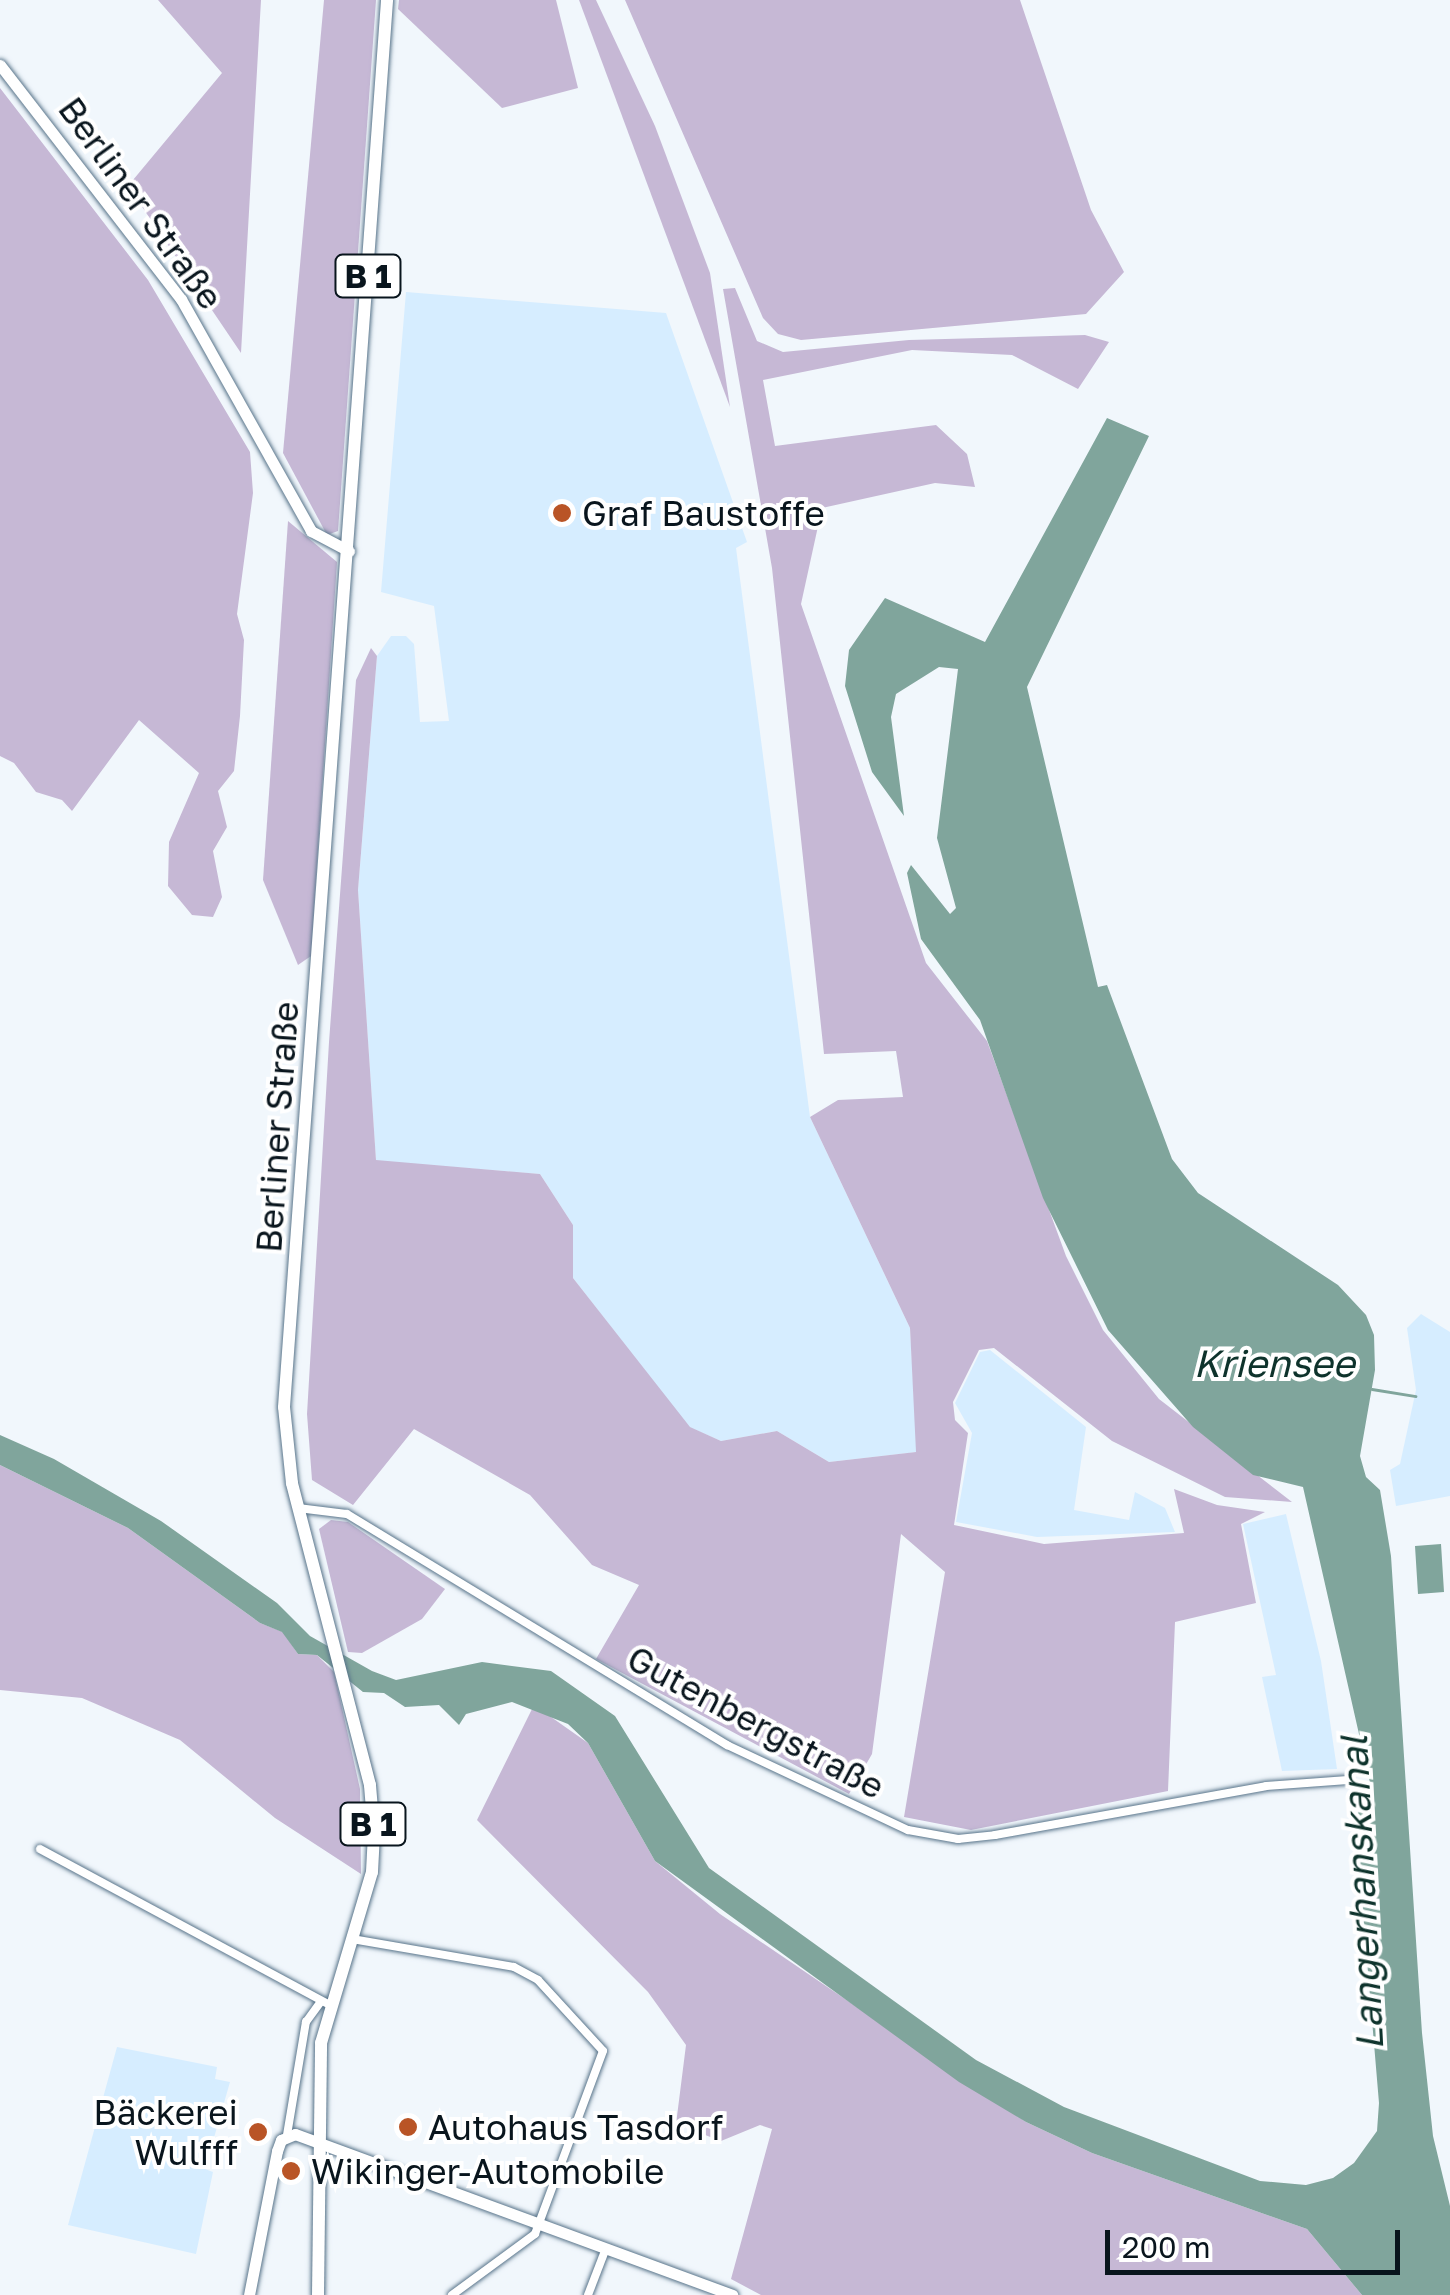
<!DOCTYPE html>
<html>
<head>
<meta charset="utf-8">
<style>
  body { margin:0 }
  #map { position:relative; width:1450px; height:2295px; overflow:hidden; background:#f1f7fc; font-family:"Golos Text",sans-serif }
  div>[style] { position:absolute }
  .built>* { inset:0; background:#d6edff }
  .forest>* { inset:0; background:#c6b8d5 }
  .water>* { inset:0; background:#80a59c }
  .stream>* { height:2.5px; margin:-1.25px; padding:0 1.25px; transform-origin:1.25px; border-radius:1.25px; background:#80a59c }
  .roads { filter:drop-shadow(0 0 2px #58748a) drop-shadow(0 0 2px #58748a) }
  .minor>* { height:8px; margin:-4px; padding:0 4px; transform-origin:4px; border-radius:4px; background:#fff }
  .secondary>* { height:11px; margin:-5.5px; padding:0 5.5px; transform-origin:5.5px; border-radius:5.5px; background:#fff }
  .primary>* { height:12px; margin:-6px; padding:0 6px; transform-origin:6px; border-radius:6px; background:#fff }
  .dots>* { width:28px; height:28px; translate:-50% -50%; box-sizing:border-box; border:5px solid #fff; border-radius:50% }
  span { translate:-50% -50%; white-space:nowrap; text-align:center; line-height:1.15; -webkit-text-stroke:8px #fff; paint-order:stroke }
  .shield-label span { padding:2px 8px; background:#fff; border:2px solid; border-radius:8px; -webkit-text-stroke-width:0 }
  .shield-label { font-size:32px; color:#09151d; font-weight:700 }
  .street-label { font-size:35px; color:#09151d }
  .poi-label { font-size:35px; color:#09151d }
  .left { translate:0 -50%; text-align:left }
  .right { translate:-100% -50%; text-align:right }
  .water-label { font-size:38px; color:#0e332c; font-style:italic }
  .scale { position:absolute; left:1105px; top:2230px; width:295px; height:45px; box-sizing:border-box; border:5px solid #09151d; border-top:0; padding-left:12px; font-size:30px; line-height:35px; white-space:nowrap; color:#09151d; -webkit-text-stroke:8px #fff; paint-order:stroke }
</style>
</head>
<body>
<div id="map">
  <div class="built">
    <div style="clip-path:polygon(406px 292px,666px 313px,747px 542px,736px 548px,810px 1117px,910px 1328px,917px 1452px,829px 1462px,777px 1431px,721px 1441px,689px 1427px,573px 1278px,573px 1225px,540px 1174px,376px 1161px,358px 890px,377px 656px,391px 636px,406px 636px,414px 644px,420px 722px,449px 721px,434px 606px,381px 592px)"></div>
    <div style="clip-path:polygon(1421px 1314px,1450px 1332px,1450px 1496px,1396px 1506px,1390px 1470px,1400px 1464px,1416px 1390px,1407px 1328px)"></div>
    <div style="clip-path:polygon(990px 1350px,1086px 1427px,1074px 1510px,1129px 1520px,1135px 1492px,1165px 1508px,1175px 1532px,1037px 1537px,956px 1522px,972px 1433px,955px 1403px,980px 1352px)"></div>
    <div style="clip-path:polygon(1286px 1514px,1321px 1661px,1337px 1769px,1282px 1771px,1262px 1677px,1276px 1675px,1243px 1524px)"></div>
    <div style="clip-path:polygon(117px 2047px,217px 2067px,215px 2079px,230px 2082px,205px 2169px,213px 2172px,196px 2254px,68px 2225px)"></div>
  </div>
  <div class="forest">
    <div style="clip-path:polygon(158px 0,261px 0,241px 353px,128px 186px,222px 73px)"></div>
    <div style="clip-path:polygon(324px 0,376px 0,338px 531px,327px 535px,283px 453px)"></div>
    <div style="clip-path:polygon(399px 0,556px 0,578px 88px,502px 108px,398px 9px)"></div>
    <div style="clip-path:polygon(579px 0,596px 0,655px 126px,710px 273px,730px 407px)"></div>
    <div style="clip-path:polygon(625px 0,1020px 0,1091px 210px,1124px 272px,1086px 314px,801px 340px,778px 334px,763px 318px)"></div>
    <div style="clip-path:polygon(0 88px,148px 280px,250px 452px,253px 493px,237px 614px,244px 640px,240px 716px,234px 771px,218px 791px,227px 827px,213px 851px,222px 897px,213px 917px,192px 915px,168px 886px,169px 842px,199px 773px,139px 720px,72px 811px,62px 800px,36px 792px,14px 763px,0 756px)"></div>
    <div style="clip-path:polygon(735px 288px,757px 341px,783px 352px,909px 340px,1085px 335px,1109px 342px,1078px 389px,1012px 355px,912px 350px,763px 380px,775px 446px,936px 425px,967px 454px,975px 487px,935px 483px,822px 508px,801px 604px,926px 963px,987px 1041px,1066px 1256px,1103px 1330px,1159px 1399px,1292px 1502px,1225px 1497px,1112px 1441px,994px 1348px,979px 1350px,953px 1402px,955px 1420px,968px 1433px,954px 1525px,1044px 1544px,1184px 1533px,1174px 1489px,1217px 1505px,1265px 1512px,1241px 1524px,1256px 1603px,1175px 1622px,1168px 1791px,971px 1830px,904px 1817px,945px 1572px,901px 1534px,872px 1754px,849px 1794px,596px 1659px,639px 1585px,592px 1565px,530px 1495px,414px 1429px,353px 1505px,312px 1480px,307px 1414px,329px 1042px,356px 680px,371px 648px,377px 656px,358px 890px,376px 1160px,540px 1174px,573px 1225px,573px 1278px,690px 1427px,721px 1441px,777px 1431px,829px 1462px,916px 1452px,910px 1328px,810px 1117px,838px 1100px,903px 1097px,896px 1051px,824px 1054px,772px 568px,723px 289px)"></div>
    <div style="clip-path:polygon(288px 521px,337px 562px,311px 956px,298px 965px,263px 880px)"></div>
    <div style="clip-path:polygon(0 1465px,128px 1528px,260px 1623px,283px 1632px,298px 1654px,317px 1655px,334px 1672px,360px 1789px,361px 1874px,275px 1818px,180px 1740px,82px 1698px,0 1690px)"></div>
    <div style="clip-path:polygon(331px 1520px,348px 1522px,445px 1589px,422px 1619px,362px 1653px,348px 1652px,319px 1529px)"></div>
    <div style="clip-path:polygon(534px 1705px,588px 1743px,655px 1861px,720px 1914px,1026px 2122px,1092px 2153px,1307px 2229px,1362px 2295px,761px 2295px,731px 2279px,772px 2129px,760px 2125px,721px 2141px,676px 2124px,686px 2045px,648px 1992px,477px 1820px)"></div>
  </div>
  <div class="water">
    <div style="clip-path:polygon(1107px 418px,1149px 436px,1027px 687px,1098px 987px,1107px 985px,1172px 1159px,1198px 1193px,1338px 1285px,1366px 1315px,1374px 1335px,1375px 1370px,1360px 1456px,1366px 1477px,1380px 1490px,1391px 1556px,1422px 2033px,1433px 2136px,1450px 2206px,1450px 2295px,1362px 2295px,1307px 2229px,1092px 2153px,1026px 2122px,959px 2082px,655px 1861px,588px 1743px,568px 1724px,512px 1702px,466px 1714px,459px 1725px,439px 1705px,405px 1707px,384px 1693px,363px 1692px,317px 1655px,298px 1654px,282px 1632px,260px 1623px,128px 1528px,0 1465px,0 1435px,54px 1459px,161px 1521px,277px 1603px,310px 1636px,372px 1671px,396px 1680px,482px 1662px,551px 1671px,615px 1716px,709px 1868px,976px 2060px,1064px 2107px,1260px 2181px,1306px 2185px,1333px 2178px,1354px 2163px,1377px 2131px,1379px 2103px,1355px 1818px,1371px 1787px,1303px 1487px,1253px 1475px,1193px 1427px,1108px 1330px,1043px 1198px,980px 1020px,921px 939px,907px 873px,911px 865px,950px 914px,956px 908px,937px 838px,958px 669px,939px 667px,896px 694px,891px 717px,904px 816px,872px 772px,845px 686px,849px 650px,885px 598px,985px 642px)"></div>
    <div style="clip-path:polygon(1441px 1544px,1444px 1592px,1418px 1594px,1415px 1546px)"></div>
  </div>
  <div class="stream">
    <div style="left:1372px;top:1389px;width:44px;rotate:9.2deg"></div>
  </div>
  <div class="roads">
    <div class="minor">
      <div style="left:298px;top:1508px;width:49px;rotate:7deg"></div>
      <div style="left:347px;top:1514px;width:445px;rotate:31.3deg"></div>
      <div style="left:727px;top:1745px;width:200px;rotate:25.2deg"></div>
      <div style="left:908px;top:1830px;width:51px;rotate:10.2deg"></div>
      <div style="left:958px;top:1839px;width:37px;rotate:-6deg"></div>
      <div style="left:995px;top:1835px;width:275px;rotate:-10.2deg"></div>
      <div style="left:1266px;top:1786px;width:82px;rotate:-4.2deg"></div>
      <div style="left:40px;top:1849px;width:331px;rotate:28.3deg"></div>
      <div style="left:352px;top:1939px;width:164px;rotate:9.8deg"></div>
      <div style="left:514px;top:1967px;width:27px;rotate:28deg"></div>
      <div style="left:538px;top:1980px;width:96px;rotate:47.5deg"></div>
      <div style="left:603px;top:2051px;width:195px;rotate:110.4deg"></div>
      <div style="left:535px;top:2234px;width:103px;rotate:143.7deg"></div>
      <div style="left:287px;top:2135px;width:115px;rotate:-80.5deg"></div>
      <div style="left:306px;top:2022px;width:24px;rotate:-54deg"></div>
      <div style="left:588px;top:2295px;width:50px;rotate:-69deg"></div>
    </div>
    <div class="secondary">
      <div style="left:0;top:65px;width:296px;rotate:52.3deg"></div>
      <div style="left:181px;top:299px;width:266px;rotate:60.7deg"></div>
      <div style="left:311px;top:531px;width:43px;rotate:27.8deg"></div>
      <div style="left:249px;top:2295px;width:147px;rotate:-79deg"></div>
      <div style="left:277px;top:2151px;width:12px;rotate:-70deg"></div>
      <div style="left:281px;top:2140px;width:15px;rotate:-23deg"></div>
      <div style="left:295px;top:2134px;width:466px;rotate:20.2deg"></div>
    </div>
    <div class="primary">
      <div style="left:318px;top:2295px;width:252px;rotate:-89.3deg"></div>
      <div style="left:321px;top:2043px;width:178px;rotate:-73.4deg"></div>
      <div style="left:372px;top:1872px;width:39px;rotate:-87deg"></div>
      <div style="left:374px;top:1833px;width:48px;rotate:-94.8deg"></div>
      <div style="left:370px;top:1785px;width:312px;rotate:-104.5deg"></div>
      <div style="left:292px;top:1483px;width:76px;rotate:-96deg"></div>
      <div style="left:284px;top:1407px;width:1411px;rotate:-85.81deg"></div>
    </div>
  </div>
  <div class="dots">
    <div style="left:562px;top:513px;background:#b95426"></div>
    <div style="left:408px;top:2127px;background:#b95426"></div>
    <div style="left:258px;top:2132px;background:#b95426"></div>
    <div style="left:291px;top:2171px;background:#b95426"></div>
  </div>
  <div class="shield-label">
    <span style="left:368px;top:276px">B 1</span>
    <span style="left:373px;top:1824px">B 1</span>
  </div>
  <div class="street-label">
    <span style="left:141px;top:203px;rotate:54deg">Berliner Straße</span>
    <span style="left:277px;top:1127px;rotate:-86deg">Berliner Straße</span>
    <span style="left:756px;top:1722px;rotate:28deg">Gutenbergstraße</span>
  </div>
  <div class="poi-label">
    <span class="left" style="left:582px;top:513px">Graf Baustoffe</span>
    <span class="right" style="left:238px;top:2132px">Bäckerei<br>Wulfff</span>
    <span class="left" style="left:428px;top:2127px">Autohaus Tasdorf</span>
    <span class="left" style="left:311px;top:2171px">Wikinger-Automobile</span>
  </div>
  <div class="water-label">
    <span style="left:1274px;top:1363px">Kriensee</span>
    <span style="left:1361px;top:1893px;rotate:-93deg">Langerhanskanal</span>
  </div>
  <div class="scale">200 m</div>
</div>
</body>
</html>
